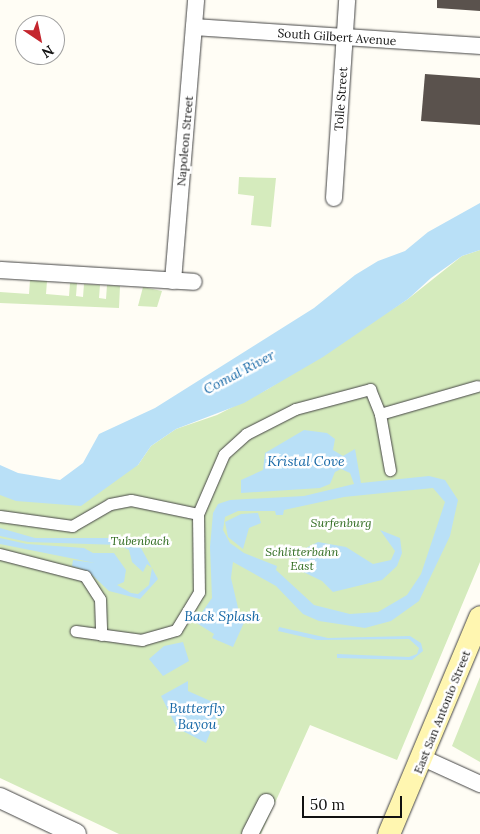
<!DOCTYPE html>
<html>
<head>
<meta charset="utf-8">
<style>
  body { margin:0 }
  #map { position:relative; width:480px; height:834px; overflow:hidden; background:#fffdf5; font-family:Lora,serif }
  div>[style] { position:absolute }
  .green>* { inset:0; background:#d5ebbd }
  .water>* { inset:0; background:#b9e0f7 }
  .building>* { inset:0; background:#5a524d }
  .roads { filter:drop-shadow(0 0 1px #444) drop-shadow(0 0 1px #444) }
  .pedestrian>* { height:11px; margin:-5.5px; padding:0 5.5px; transform-origin:5.5px; border-radius:5.5px; background:#fff }
  .minor>* { height:16px; margin:-8px; padding:0 8px; transform-origin:8px; border-radius:8px; background:#fff }
  .tertiary>* { height:20px; margin:-10px; padding:0 10px; transform-origin:10px; border-radius:10px; background:#fff }
  .secondary>* { height:22px; margin:-11px; padding:0 11px; transform-origin:11px; border-radius:11px; background:#fff6b0 }
  span { translate:-50% -50%; white-space:nowrap; text-align:center; line-height:1.15; -webkit-text-stroke:5px #fff; paint-order:stroke }
  .street-label { font-size:12px; color:#111 }
  .park-label { font-size:12px; color:#2f6b1f; font-style:italic }
  .water-label { font-size:14px; color:#1768a6; font-style:italic }
  .north { position:absolute; left:15px; top:15px; width:50px; height:50px; box-sizing:border-box; background:#fff; border:1px solid #a0a0a0; border-radius:50%; rotate:146deg; font-size:14px; font-weight:700; line-height:20px; text-align:center; color:#111 }
  .north::after { content:''; display:block; margin:auto; width:18px; height:22px; background:#c4262e; clip-path:polygon(50% 0,100% 100%,50% 72%,0 100%) }
  .scale { position:absolute; left:302px; top:796px; width:100px; height:22px; box-sizing:border-box; border:2px solid #111; border-top:0; padding-left:6px; font-size:15px; line-height:18px; white-space:nowrap; color:#111; -webkit-text-stroke:4px #fff; paint-order:stroke }
</style>
</head>
<body>
<div id="map">
  <div class="green">
    <div style="clip-path:polygon(239px 177px,276px 178px,271px 227px,251px 225px,254px 196px,238px 194px)"></div>
    <div style="clip-path:polygon(480px 250px,480px 562px,397px 760px,310px 725px,261px 834px,119px 834px,0 778px,0 495px,138px 465px,151px 446px,176px 429px,217px 415px,268px 389px,408px 299px,462px 256px)"></div>
    <div style="clip-path:polygon(30px 280px,47px 281px,46px 294px,69px 296px,70px 283px,77px 283px,76px 296px,83px 297px,84px 284px,100px 285px,99px 298px,106px 299px,107px 285px,120px 286px,119px 308px,0 303px,0 292px,29px 294px)"></div>
    <div style="clip-path:polygon(143px 287px,162px 291px,157px 307px,138px 306px)"></div>
    <div style="clip-path:polygon(480px 677px,480px 762px,452px 746px)"></div>
  </div>
  <div class="water">
    <div style="clip-path:polygon(480px 203px,480px 250px,462px 256px,431px 278px,408px 299px,323px 357px,244px 403px,176px 429px,151px 446px,138px 465px,81px 506px,16px 501px,0 495px,0 465px,18px 473px,60px 480px,83px 463px,99px 434px,155px 408px,314px 308px,355px 275px,378px 261px,405px 251px,428px 232px)"></div>
    <div style="clip-path:polygon(evenodd,304px 430px,327px 433px,335px 439px,333px 450px,343px 456px,355px 449px,361px 483px,429px 476px,445px 480px,458px 500px,450px 536px,419px 601px,391px 621px,365px 628px,319px 621px,303px 614px,276px 586px,233px 562px,231px 578px,239px 612px,247px 616px,233px 647px,212px 638px,214px 634px,195px 622px,212px 598px,210px 547px,213px 513px,218px 504px,230px 500px,304px 496px,354px 484px,350px 473px,341px 469px,335px 472px,330px 484px,320px 488px,241px 493px,241px 480px,263px 470px,265px 453px,304px 430px,433px 488px,445px 502px,421px 574px,407px 595px,378px 612px,350px 614px,314px 605px,276px 570px,277px 566px,244px 553px,230px 543px,223px 530px,225px 517px,238px 511px,275px 511px,276px 515px,283px 515px,284px 510px,344px 497px,433px 488px)"></div>
    <div style="clip-path:polygon(258px 513px,261px 523px,249px 528px,243px 549px,228px 537px,225px 522px,241px 514px)"></div>
    <div style="clip-path:polygon(0 528px,35px 538px,124px 538px,141px 548px,158px 579px,140px 599px,109px 591px,88px 571px,72px 566px,73px 560px,95px 563px,0 544px,0 538px,27px 544px,84px 548px,93px 553px,114px 553px,126px 570px,124px 582px,117px 585px,131px 593px,138px 594px,149px 585px,152px 568px,147px 564px,143px 572px,132px 562px,129px 550px,119px 545px,28px 542px,0 536px)"></div>
    <div style="clip-path:polygon(380px 530px,400px 538px,402px 553px,397px 566px,382px 580px,333px 592px,322px 581px,297px 569px,300px 551px,318px 542px,346px 547px,373px 564px,391px 560px,395px 551px)"></div>
    <div style="clip-path:polygon(279px 627px,328px 638px,410px 636px,421px 643px,423px 651px,412px 660px,337px 658px,337px 654px,409px 657px,417px 654px,419px 648px,409px 639px,317px 640px,278px 631px)"></div>
    <div style="clip-path:polygon(183px 642px,189px 661px,163px 676px,149px 659px,164px 646px)"></div>
    <div style="clip-path:polygon(188px 681px,188px 691px,215px 703px,219px 711px,206px 743px,177px 728px,161px 696px)"></div>
  </div>
  <div class="building">
    <div style="clip-path:polygon(437px 0,480px 0,480px 11px,437px 8px)"></div>
    <div style="clip-path:polygon(425px 74px,480px 78px,480px 125px,421px 121px)"></div>
  </div>
  <div class="roads">
    <div class="pedestrian">
      <div style="left:380px;top:414px;width:101px;rotate:-16.1deg"></div>
      <div style="left:198px;top:514px;width:65px;rotate:-66.6deg"></div>
      <div style="left:224px;top:454px;width:30px;rotate:-42deg"></div>
      <div style="left:246px;top:434px;width:55px;rotate:-27deg"></div>
      <div style="left:295px;top:409px;width:78px;rotate:-14.9deg"></div>
      <div style="left:370px;top:389px;width:27px;rotate:68deg"></div>
      <div style="left:380px;top:414px;width:57px;rotate:79.9deg"></div>
      <div style="left:0;top:516px;width:73px;rotate:7.9deg"></div>
      <div style="left:72px;top:526px;width:44px;rotate:-30.1deg"></div>
      <div style="left:110px;top:504px;width:21px;rotate:-11deg"></div>
      <div style="left:131px;top:500px;width:68px;rotate:11.8deg"></div>
      <div style="left:198px;top:514px;width:78px;rotate:89.3deg"></div>
      <div style="left:199px;top:592px;width:44px;rotate:121.2deg"></div>
      <div style="left:176px;top:630px;width:35px;rotate:164deg"></div>
      <div style="left:142px;top:640px;width:67px;rotate:-172.2deg"></div>
      <div style="left:0;top:554px;width:88px;rotate:14.5deg"></div>
      <div style="left:85px;top:576px;width:27px;rotate:57deg"></div>
      <div style="left:100px;top:599px;width:36px;rotate:88deg"></div>
    </div>
    <div class="minor">
      <div style="left:194px;top:27px;width:287px;rotate:3.8deg"></div>
      <div style="left:334px;top:198px;width:198px;rotate:-86.2deg"></div>
      <div style="left:0;top:270px;width:194px;rotate:3.5deg"></div>
      <div style="left:173px;top:281px;width:282px;rotate:-85.3deg"></div>
      <div style="left:423px;top:758px;width:63px;rotate:24.5deg"></div>
      <div style="left:250px;top:834px;width:36px;rotate:-63deg"></div>
    </div>
    <div class="tertiary">
      <div style="left:0;top:798px;width:84px;rotate:25.3deg"></div>
    </div>
    <div class="secondary">
      <div style="left:389px;top:834px;width:235px;rotate:-67.2deg"></div>
    </div>
  </div>
  <div class="street-label">
    <span style="left:337px;top:37px;rotate:4deg">South Gilbert Avenue</span>
    <span style="left:341px;top:99px;rotate:-86deg">Tolle Street</span>
    <span style="left:185px;top:141px;rotate:-85deg">Napoleon Street</span>
    <span style="left:442px;top:712px;rotate:-68deg">East San Antonio Street</span>
  </div>
  <div class="park-label">
    <span style="left:341px;top:523px">Surfenburg</span>
    <span style="left:140px;top:541px">Tubenbach</span>
    <span style="left:302px;top:559px">Schlitterbahn<br>East</span>
  </div>
  <div class="water-label">
    <span style="left:239px;top:372px;rotate:-28deg">Comal River</span>
    <span style="left:306px;top:461px">Kristal Cove</span>
    <span style="left:222px;top:616px">Back Splash</span>
    <span style="left:197px;top:716px">Butterfly<br>Bayou</span>
  </div>
  <div class="north">N</div>
  <div class="scale">50 m</div>
</div>
</body>
</html>
